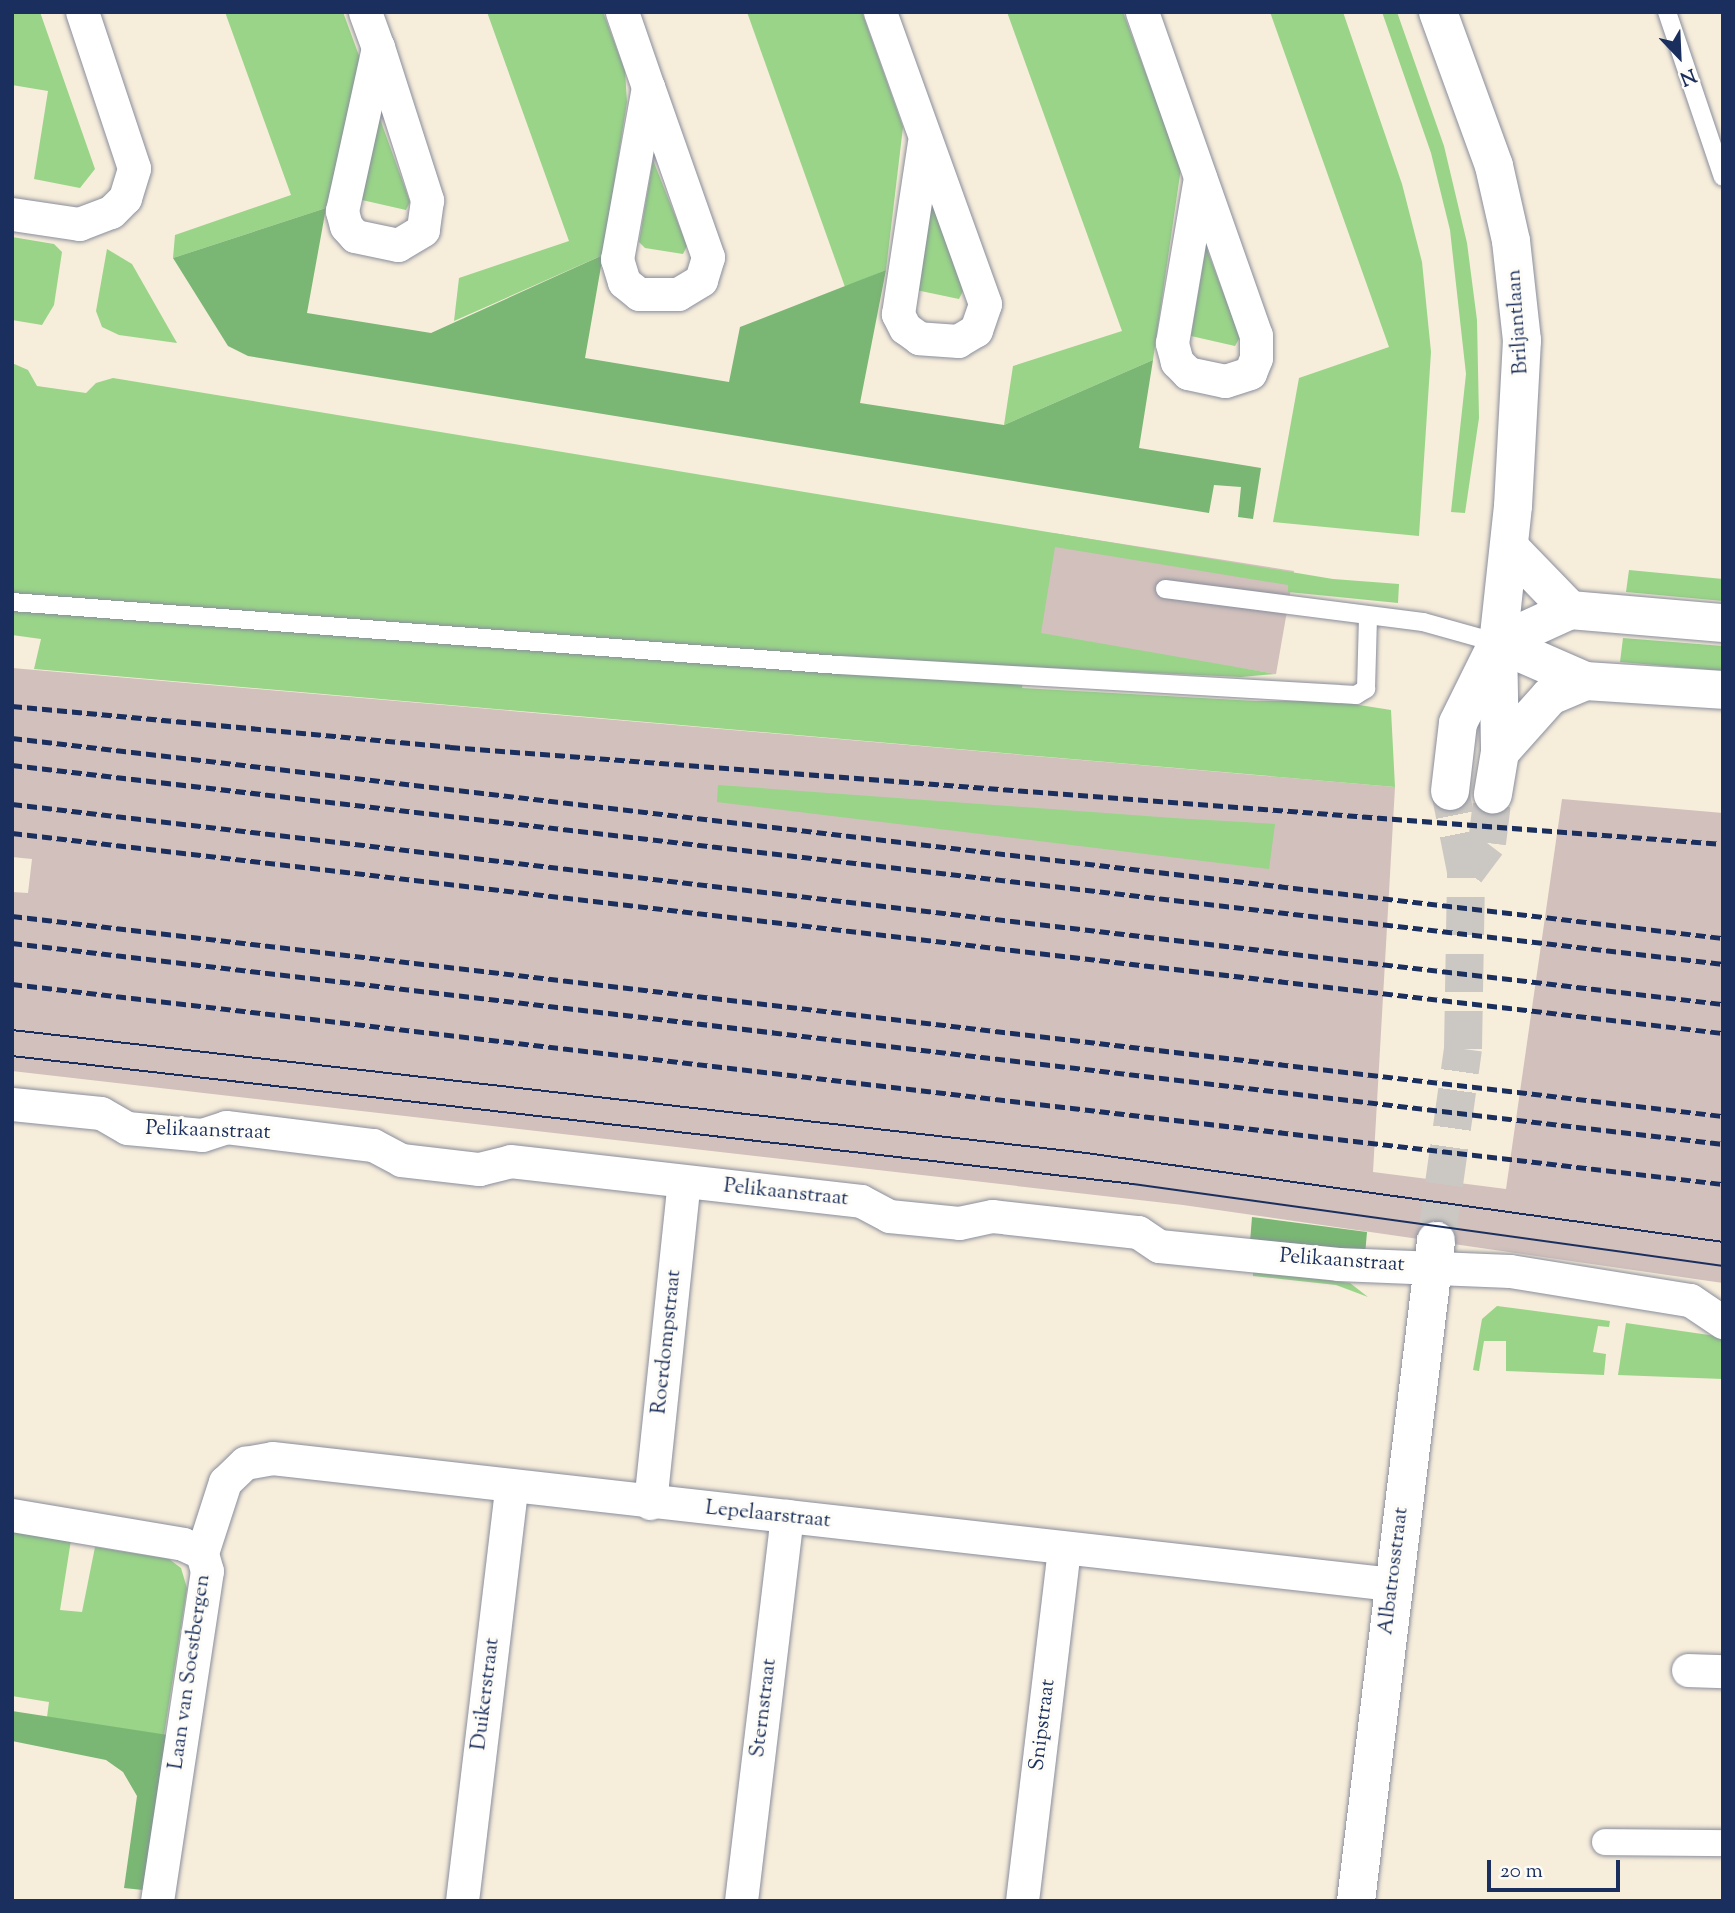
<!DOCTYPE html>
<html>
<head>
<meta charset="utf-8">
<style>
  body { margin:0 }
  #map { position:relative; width:1735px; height:1913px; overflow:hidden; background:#f7eddb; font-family:"Sorts Mill Goudy",serif }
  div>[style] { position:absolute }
  .industrial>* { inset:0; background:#d1c0bc }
  .green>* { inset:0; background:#99d488 }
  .forest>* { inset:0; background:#7ab674 }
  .secondary-tunnel>* { height:38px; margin-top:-19px; transform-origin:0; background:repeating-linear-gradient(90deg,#cbc7c2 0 38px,transparent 0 57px) }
  .roads { filter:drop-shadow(0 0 2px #898e9c) drop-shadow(0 0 2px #898e9c) }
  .service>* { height:18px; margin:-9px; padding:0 9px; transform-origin:9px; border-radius:9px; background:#fff }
  .pedestrian>* { height:26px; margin:-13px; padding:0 13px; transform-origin:13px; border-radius:13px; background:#fff }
  .minor>* { height:33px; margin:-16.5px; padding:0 16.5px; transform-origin:16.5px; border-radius:16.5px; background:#fff }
  .secondary>* { height:38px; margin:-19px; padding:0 19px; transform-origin:19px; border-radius:19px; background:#fff }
  .tram>* { height:2px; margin:-1px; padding:0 1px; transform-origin:1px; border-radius:1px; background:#1b2f5e }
  .rail>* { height:5px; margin-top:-2.5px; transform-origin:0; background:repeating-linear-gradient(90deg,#1b2f5e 0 10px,transparent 0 15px) }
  span { translate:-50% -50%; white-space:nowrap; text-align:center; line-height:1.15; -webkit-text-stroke:6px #fdfcf7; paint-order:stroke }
  .street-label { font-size:21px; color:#1b2f5e }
  .frame { position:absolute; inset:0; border:14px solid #1b2f5e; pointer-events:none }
  .north { position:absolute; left:1644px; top:21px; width:70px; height:70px; -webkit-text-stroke:5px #fdfcf7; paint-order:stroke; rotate:157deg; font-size:19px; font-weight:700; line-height:28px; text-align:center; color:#1b2f5e }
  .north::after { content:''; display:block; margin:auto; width:24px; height:32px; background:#1b2f5e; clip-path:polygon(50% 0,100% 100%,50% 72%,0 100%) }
  .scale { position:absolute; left:1487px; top:1860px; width:133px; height:32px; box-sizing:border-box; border:4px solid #1b2f5e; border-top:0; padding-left:9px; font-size:21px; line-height:24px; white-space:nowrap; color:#1b2f5e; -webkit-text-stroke:5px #fdfcf7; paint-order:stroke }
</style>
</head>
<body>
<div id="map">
  <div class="industrial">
    <div style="clip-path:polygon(1053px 533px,1294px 571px,1276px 674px,1038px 636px)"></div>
    <div style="clip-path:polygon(12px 668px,1395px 787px,1373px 1172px,1506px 1189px,1562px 799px,1723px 813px,1723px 1283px,1183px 1205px,12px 1071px,12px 892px,28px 893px,32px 859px,12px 857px)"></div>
  </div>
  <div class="green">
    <div style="clip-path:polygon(12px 12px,40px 12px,95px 169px,80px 188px,34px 179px,48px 91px,12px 85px)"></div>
    <div style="clip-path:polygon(225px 12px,343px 12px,361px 61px,326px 208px,173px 258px,175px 235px,291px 195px)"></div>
    <div style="clip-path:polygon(487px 12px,603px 12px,625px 71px,627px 102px,603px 255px,454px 321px,459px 278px,569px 241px)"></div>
    <div style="clip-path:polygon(747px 12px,862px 12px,903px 127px,886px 270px,845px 287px)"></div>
    <div style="clip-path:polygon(1007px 12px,1123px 12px,1181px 168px,1153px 360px,1004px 425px,1013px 366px,1122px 331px)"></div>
    <div style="clip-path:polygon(1270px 12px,1343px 12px,1402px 184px,1422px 262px,1431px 352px,1419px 536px,1273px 522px,1299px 378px,1389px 347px)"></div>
    <div style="clip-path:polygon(1382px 12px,1397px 12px,1444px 146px,1467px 243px,1477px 320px,1479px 418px,1465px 513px,1451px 512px,1466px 374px,1450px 230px,1431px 153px)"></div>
    <div style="clip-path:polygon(379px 116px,410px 202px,406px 210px,362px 200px)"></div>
    <div style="clip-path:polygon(653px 160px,687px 246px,683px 254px,645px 248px,639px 242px)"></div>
    <div style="clip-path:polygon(931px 201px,963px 291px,959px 299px,916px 290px)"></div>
    <div style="clip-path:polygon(12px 237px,54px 244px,62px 252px,54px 305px,42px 325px,12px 320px)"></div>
    <div style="clip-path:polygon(1206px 247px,1240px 337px,1235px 346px,1191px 336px)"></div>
    <div style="clip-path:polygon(107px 249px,132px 264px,177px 343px,119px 335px,102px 327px,96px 311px)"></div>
    <div style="clip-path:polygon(12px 363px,28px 370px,37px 386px,86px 393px,96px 383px,113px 378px,1333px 579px,1399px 584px,1398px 603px,1288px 592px,1288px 585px,1055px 547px,1041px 633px,1276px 674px,1241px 677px,1026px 667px,1022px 688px,1256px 701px,1334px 701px,1391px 710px,1395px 787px,34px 669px,41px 639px,12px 635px)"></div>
    <div style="clip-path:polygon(1629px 570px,1723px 579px,1723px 601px,1626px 592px)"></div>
    <div style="clip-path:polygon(1623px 638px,1723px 646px,1723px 671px,1620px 662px)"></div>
    <div style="clip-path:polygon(718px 785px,1173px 818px,1275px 824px,1269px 869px,717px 802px)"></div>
    <div style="clip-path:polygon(1253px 1271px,1350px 1283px,1368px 1297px,1336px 1285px,1253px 1276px)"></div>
    <div style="clip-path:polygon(1497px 1306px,1610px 1321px,1609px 1327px,1598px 1326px,1593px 1352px,1606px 1354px,1604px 1375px,1506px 1371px,1506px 1341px,1484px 1341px,1479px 1371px,1473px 1370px,1482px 1319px)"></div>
    <div style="clip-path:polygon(1626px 1323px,1723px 1337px,1723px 1379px,1618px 1375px)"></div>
    <div style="clip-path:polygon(12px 1530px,71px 1540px,60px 1610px,82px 1612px,95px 1547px,169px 1559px,181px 1568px,187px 1588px,164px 1735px,47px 1717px,49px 1702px,12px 1696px)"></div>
  </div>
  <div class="forest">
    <div style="clip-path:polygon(326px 208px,307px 313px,431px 333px,603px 255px,585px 358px,729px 382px,740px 327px,886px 270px,860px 403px,1004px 425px,1153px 360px,1139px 448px,1261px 468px,1253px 519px,1238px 517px,1241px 487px,1214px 485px,1209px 513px,248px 356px,228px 346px,173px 258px)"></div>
    <div style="clip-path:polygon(1252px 1217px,1367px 1232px,1365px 1255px,1250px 1242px)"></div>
    <div style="clip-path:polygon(12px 1711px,168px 1735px,143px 1890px,124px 1888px,137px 1796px,123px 1772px,106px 1760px,12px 1741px)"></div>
  </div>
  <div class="secondary-tunnel">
    <div style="left:1466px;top:871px;width:35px;rotate:-53deg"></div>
    <div style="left:1487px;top:843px;width:49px;rotate:-83deg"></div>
    <div style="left:1436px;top:1241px;width:194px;rotate:-82deg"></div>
    <div style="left:1463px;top:1049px;width:178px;rotate:-89deg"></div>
    <div style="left:1466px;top:871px;width:82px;rotate:-101.3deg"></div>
  </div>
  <div class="roads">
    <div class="service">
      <div style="left:1667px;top:12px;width:174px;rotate:71.3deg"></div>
      <div style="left:1165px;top:589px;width:260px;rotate:7.3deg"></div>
      <div style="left:1423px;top:622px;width:78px;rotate:15.6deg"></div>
      <div style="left:12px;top:602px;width:829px;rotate:4.36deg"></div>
      <div style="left:839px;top:665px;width:518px;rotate:3.32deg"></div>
      <div style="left:1356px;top:695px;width:12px;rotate:-31deg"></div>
      <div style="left:1366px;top:689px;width:73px;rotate:-88.4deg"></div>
    </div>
    <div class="pedestrian">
      <div style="left:1605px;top:1842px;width:118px;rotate:0.5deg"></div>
    </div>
    <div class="minor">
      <div style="left:365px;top:12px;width:37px;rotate:70deg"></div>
      <div style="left:378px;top:47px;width:161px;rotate:72.2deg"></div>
      <div style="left:427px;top:200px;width:30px;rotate:98deg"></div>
      <div style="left:423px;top:230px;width:29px;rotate:149deg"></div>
      <div style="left:398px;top:245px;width:44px;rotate:-168.2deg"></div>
      <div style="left:355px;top:236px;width:13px;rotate:-132deg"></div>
      <div style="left:346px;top:226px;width:16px;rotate:-105deg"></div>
      <div style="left:342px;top:211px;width:168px;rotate:-77.6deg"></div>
      <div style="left:622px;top:12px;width:79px;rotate:70.9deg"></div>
      <div style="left:648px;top:87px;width:175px;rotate:100.2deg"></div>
      <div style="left:617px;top:259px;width:24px;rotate:73deg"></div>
      <div style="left:624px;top:282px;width:19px;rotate:39deg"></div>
      <div style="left:639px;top:294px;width:39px"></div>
      <div style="left:678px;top:294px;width:27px;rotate:-31deg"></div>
      <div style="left:701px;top:280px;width:24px;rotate:-73deg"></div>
      <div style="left:708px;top:257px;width:180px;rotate:-109.4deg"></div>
      <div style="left:880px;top:12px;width:310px;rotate:70.2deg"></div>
      <div style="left:985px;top:304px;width:28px;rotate:109deg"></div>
      <div style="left:976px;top:330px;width:21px;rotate:149deg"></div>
      <div style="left:958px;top:341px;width:39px;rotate:-176deg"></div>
      <div style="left:919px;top:338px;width:17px;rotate:-144deg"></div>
      <div style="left:905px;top:328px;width:16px;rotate:-117deg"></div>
      <div style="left:898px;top:314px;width:173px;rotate:-81.4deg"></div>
      <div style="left:1142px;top:12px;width:343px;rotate:70.6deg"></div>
      <div style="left:1256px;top:335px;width:23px;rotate:90deg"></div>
      <div style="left:1256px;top:358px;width:16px;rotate:112deg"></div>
      <div style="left:1250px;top:373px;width:26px;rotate:162deg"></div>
      <div style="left:1225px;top:381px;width:38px;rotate:-168deg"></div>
      <div style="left:1188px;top:373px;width:16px;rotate:-135deg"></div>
      <div style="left:1177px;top:362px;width:20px;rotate:-105deg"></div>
      <div style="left:1172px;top:343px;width:168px;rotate:-80.4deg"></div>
      <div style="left:12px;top:214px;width:68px;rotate:8.5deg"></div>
      <div style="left:79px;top:224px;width:34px;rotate:-21deg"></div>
      <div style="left:111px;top:212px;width:20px;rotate:-45deg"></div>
      <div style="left:125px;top:198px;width:31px;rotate:-73deg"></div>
      <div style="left:134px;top:168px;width:164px;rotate:-108.4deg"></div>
      <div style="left:12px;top:1104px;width:89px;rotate:5.8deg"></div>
      <div style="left:101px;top:1113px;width:30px;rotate:30deg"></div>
      <div style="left:127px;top:1128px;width:75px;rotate:5.3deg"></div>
      <div style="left:202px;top:1135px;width:25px;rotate:-18deg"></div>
      <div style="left:226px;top:1127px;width:148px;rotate:7deg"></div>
      <div style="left:373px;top:1145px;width:32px;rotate:28deg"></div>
      <div style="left:401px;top:1160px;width:79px;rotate:6.6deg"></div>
      <div style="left:479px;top:1169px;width:32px;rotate:-14deg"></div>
      <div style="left:510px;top:1161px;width:353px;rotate:6.5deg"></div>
      <div style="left:861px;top:1201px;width:32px;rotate:28deg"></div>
      <div style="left:889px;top:1216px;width:70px;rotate:5.7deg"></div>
      <div style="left:959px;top:1223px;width:34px;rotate:-12deg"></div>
      <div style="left:992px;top:1216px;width:147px;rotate:6.3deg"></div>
      <div style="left:1138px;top:1232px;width:25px;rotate:34deg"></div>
      <div style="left:1159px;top:1246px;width:180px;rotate:5.7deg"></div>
      <div style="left:1338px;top:1264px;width:172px;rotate:2.3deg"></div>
      <div style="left:1510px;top:1271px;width:182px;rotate:9.2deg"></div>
      <div style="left:1690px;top:1300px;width:40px;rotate:34deg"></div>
      <div style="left:650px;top:1503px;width:323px;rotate:-84deg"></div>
      <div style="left:12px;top:1515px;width:173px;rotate:9.6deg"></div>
      <div style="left:183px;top:1544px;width:21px;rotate:25deg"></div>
      <div style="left:202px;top:1553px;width:75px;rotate:-72.1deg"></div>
      <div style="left:225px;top:1482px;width:28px;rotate:-44deg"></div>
      <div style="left:245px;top:1463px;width:27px;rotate:-10deg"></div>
      <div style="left:272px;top:1458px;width:1127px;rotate:6.42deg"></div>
      <div style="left:1688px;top:1670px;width:35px;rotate:2deg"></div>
      <div style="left:157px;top:1901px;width:334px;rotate:-81.4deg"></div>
      <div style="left:207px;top:1571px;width:19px;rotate:-106deg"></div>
      <div style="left:462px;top:1901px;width:416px;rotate:-83.2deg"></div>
      <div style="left:741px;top:1901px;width:388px;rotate:-83.2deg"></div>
      <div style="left:1022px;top:1901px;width:354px;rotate:-83.2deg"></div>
    </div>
    <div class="secondary">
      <div style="left:1438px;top:12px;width:164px;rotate:70deg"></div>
      <div style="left:1494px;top:166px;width:77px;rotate:77.2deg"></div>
      <div style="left:1511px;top:241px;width:100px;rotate:83.7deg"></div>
      <div style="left:1522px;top:340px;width:166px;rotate:93.1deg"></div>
      <div style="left:1513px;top:506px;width:138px;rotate:96.2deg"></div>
      <div style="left:1498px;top:643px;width:109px;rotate:88.9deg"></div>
      <div style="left:1500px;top:752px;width:43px;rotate:99.5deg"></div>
      <div style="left:1509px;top:547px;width:88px;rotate:45.9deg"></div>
      <div style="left:1498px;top:643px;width:95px;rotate:23.6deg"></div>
      <div style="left:1585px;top:681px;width:138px;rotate:3.7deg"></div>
      <div style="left:1498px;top:643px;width:79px;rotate:-24.6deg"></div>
      <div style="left:1570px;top:610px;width:154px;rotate:4.9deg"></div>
      <div style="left:1500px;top:752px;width:75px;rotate:-48.2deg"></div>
      <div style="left:1550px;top:696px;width:38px;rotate:-23deg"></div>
      <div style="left:1450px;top:791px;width:68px;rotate:-83.3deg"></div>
      <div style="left:1458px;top:723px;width:84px;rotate:-63.7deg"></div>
      <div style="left:1356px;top:1901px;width:665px;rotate:-83.09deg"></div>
    </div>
  </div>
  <div class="tram">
    <div style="left:12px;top:1030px;width:1081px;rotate:6.53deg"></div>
    <div style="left:1086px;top:1153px;width:643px;rotate:7.95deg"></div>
    <div style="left:12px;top:1056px;width:1128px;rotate:6.51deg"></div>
    <div style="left:1133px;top:1184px;width:596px;rotate:7.91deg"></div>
  </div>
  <div class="rail">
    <div style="left:12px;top:706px;width:440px;rotate:5.3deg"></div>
    <div style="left:450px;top:747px;width:1277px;rotate:4.36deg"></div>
    <div style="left:12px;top:738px;width:1723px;rotate:6.67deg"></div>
    <div style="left:12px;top:765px;width:1723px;rotate:6.63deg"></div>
    <div style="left:12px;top:804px;width:1723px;rotate:6.67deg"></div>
    <div style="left:12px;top:833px;width:1723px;rotate:6.67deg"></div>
    <div style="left:12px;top:916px;width:1723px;rotate:6.67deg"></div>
    <div style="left:12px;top:943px;width:1723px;rotate:6.7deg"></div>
    <div style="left:12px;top:984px;width:1723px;rotate:6.67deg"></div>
  </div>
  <div class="street-label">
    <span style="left:1518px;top:322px;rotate:-94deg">Briljantlaan</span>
    <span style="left:208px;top:1131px;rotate:2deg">Pelikaanstraat</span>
    <span style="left:786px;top:1193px;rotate:6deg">Pelikaanstraat</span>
    <span style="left:1342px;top:1261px;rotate:4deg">Pelikaanstraat</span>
    <span style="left:667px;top:1342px;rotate:-84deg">Roerdompstraat</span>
    <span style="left:768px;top:1515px;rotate:6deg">Lepelaarstraat</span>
    <span style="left:1394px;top:1571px;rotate:-83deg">Albatrosstraat</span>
    <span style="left:190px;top:1672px;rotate:-82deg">Laan van Soestbergen</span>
    <span style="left:486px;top:1694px;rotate:-83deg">Duikerstraat</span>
    <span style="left:764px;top:1708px;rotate:-83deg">Sternstraat</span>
    <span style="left:1043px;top:1725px;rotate:-83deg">Snipstraat</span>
  </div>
  <div class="frame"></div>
  <div class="north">N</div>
  <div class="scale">20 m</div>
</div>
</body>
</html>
